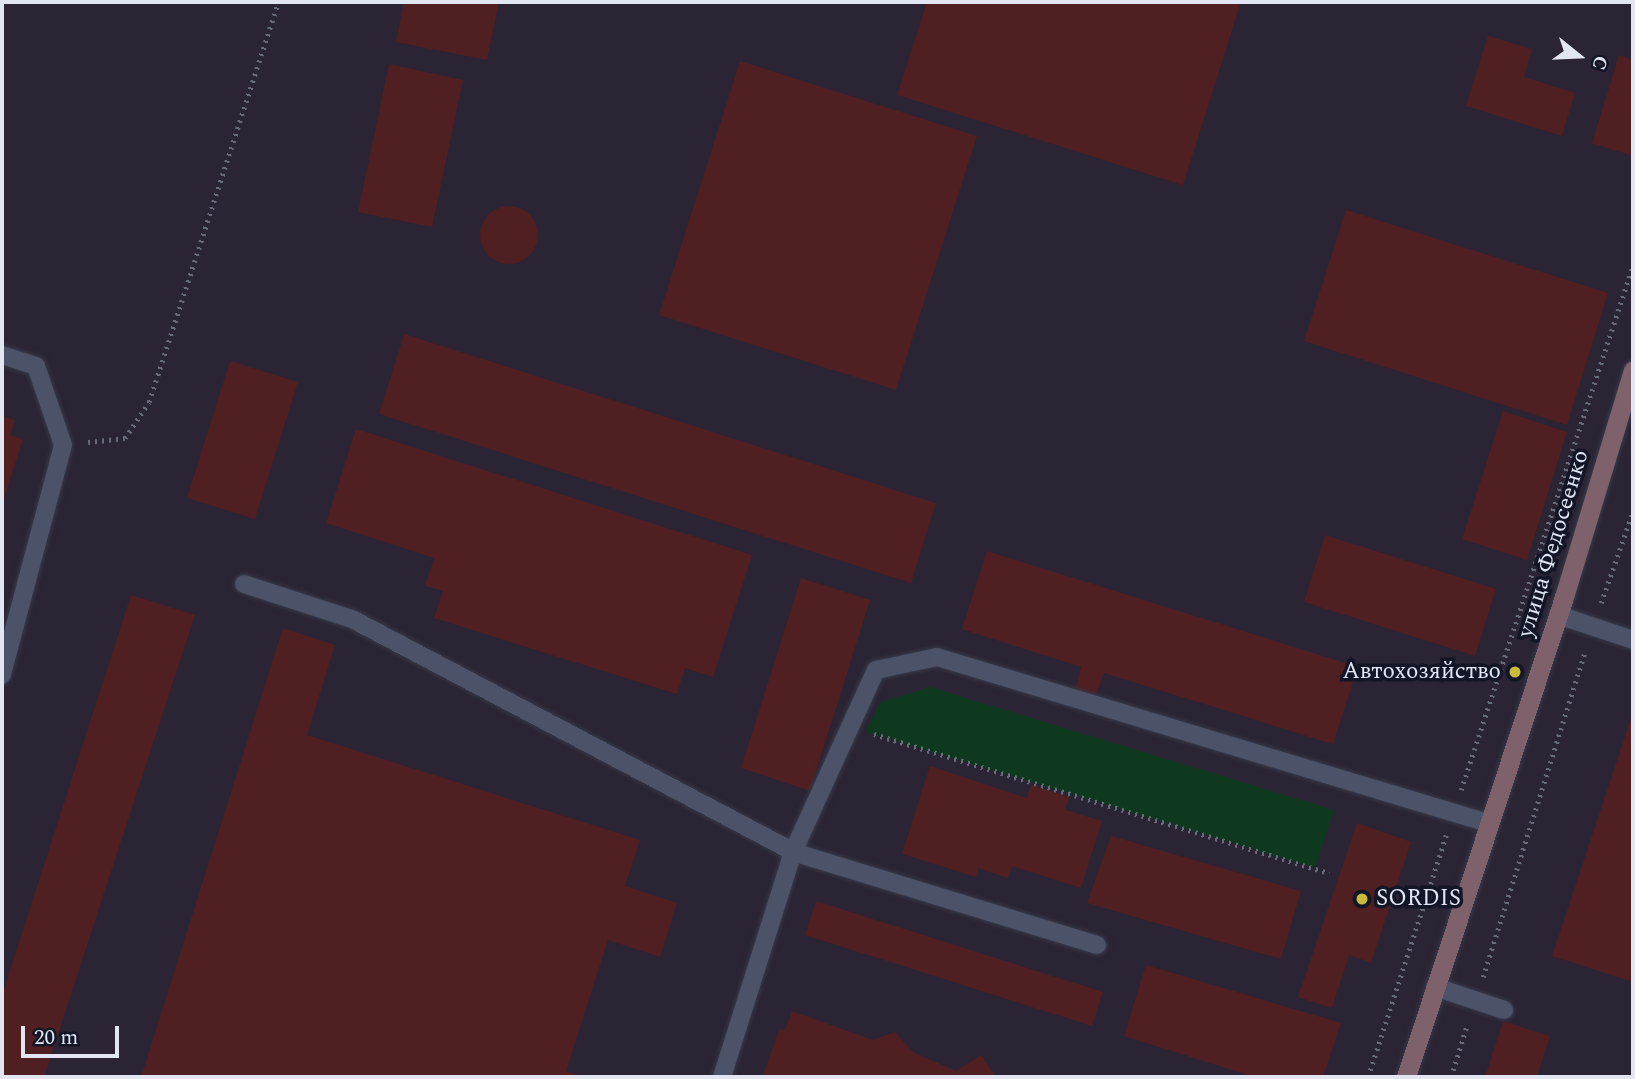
<!DOCTYPE html>
<html>
<head>
<meta charset="utf-8">
<style>
  body { margin:0 }
  #map { position:relative; width:1635px; height:1079px; overflow:hidden; background:#1b1f31; font-family:Spectral,serif }
  div>[style] { position:absolute }
  .industrial>* { inset:0; background:#2b2434 }
  .green>* { inset:0; background:#0f391e }
  .building>* { inset:0; background:#501f21 }
  .round { border-radius:50% }
  .path>* { height:4.5px; margin-top:-2.25px; transform-origin:0; background:repeating-linear-gradient(90deg,#676b7b 0 2px,transparent 0 7px) }
  .roads { filter:drop-shadow(0 0 2px #363a49) drop-shadow(0 0 2px #363a49) }
  .service>* { height:18px; margin:-9px; padding:0 9px; transform-origin:9px; border-radius:9px; background:#4c5267 }
  .secondary>* { height:19px; margin:-9.5px; padding:0 9.5px; transform-origin:9.5px; border-radius:9.5px; background:#7e616a }
  .dots>* { width:19px; height:19px; translate:-50% -50%; box-sizing:border-box; border:4px solid #121627; border-radius:50% }
  span { translate:-50% -50%; white-space:nowrap; text-align:center; line-height:1.15; -webkit-text-stroke:7px #121627; paint-order:stroke }
  .street-label { font-size:23px; color:#e2e6f3 }
  .poi-label { font-size:23px; color:#e2e6f3 }
  .right { translate:-100% -50%; text-align:right }
  .left { translate:0 -50%; text-align:left }
  .frame { position:absolute; inset:0; border:4px solid #e2e6f3; pointer-events:none }
  .north { position:absolute; left:1544px; top:21px; width:70px; height:70px; -webkit-text-stroke:5px #121627; paint-order:stroke; rotate:108deg; font-size:19px; font-weight:700; line-height:28px; text-align:center; color:#e2e6f3 }
  .north::after { content:''; display:block; margin:auto; width:24px; height:32px; background:#e2e6f3; clip-path:polygon(50% 0,100% 100%,50% 72%,0 100%) }
  .scale { position:absolute; left:21px; top:1026px; width:98px; height:32px; box-sizing:border-box; border:4px solid #e2e6f3; border-top:0; padding-left:9px; font-size:21px; line-height:24px; white-space:nowrap; color:#e2e6f3; -webkit-text-stroke:5px #121627; paint-order:stroke }
</style>
</head>
<body>
<div id="map">
  <div class="industrial">
    <div style="clip-path:polygon(2px 2px,1633px 2px,1633px 1077px,2px 1077px)"></div>
  </div>
  <div class="green">
    <div style="clip-path:polygon(930px 687px,1334px 810px,1315px 868px,866px 732px,880px 702px)"></div>
  </div>
  <div class="building">
    <div style="clip-path:polygon(404px 2px,499px 2px,487px 60px,396px 42px)"></div>
    <div style="clip-path:polygon(927px 2px,1241px 2px,1183px 185px,897px 95px)"></div>
    <div style="clip-path:polygon(1488px 36px,1532px 49px,1524px 77px,1575px 93px,1562px 136px,1466px 106px)"></div>
    <div style="clip-path:polygon(1619px 55px,1633px 60px,1633px 156px,1592px 143px)"></div>
    <div style="clip-path:polygon(740px 61px,977px 136px,896px 390px,659px 315px)"></div>
    <div style="clip-path:polygon(389px 64px,463px 80px,432px 227px,358px 212px)"></div>
    <div class="round" style="left:480px;top:206px;width:58px;height:58px"></div>
    <div style="clip-path:polygon(1346px 210px,1608px 293px,1567px 425px,1304px 341px)"></div>
    <div style="clip-path:polygon(404px 334px,936px 503px,911px 583px,379px 414px)"></div>
    <div style="clip-path:polygon(230px 361px,298px 382px,255px 519px,187px 498px)"></div>
    <div style="clip-path:polygon(1503px 411px,1567px 432px,1527px 560px,1462px 539px)"></div>
    <div style="clip-path:polygon(2px 416px,15px 420px,10px 435px,23px 439px,2px 505px)"></div>
    <div style="clip-path:polygon(356px 429px,752px 555px,713px 677px,685px 668px,677px 694px,434px 618px,443px 591px,425px 586px,434px 558px,326px 523px)"></div>
    <div style="clip-path:polygon(1325px 535px,1496px 589px,1475px 656px,1304px 602px)"></div>
    <div style="clip-path:polygon(987px 551px,1358px 667px,1333px 744px,1104px 673px,1095px 697px,1075px 691px,1081px 667px,962px 629px)"></div>
    <div style="clip-path:polygon(801px 578px,870px 600px,810px 791px,741px 768px)"></div>
    <div style="clip-path:polygon(131px 595px,195px 615px,44px 1077px,2px 1077px,2px 995px)"></div>
    <div style="clip-path:polygon(283px 628px,335px 645px,307px 735px,640px 840px,625px 886px,677px 903px,660px 957px,608px 940px,566px 1071px,585px 1077px,141px 1077px)"></div>
    <div style="clip-path:polygon(1633px 712px,1633px 982px,1552px 956px)"></div>
    <div style="clip-path:polygon(930px 766px,1027px 798px,1031px 785px,1069px 797px,1065px 810px,1102px 821px,1081px 888px,1012px 866px,1008px 878px,978px 868px,976px 877px,902px 854px)"></div>
    <div style="clip-path:polygon(1357px 823px,1411px 842px,1371px 963px,1349px 955px,1332px 1008px,1298px 997px)"></div>
    <div style="clip-path:polygon(1111px 836px,1301px 891px,1281px 959px,1087px 903px)"></div>
    <div style="clip-path:polygon(816px 901px,1103px 992px,1092px 1026px,805px 935px)"></div>
    <div style="clip-path:polygon(1146px 965px,1341px 1023px,1323px 1077px,1254px 1077px,1124px 1036px)"></div>
    <div style="clip-path:polygon(792px 1011px,873px 1040px,895px 1032px,913px 1052px,956px 1071px,981px 1055px,996px 1077px,763px 1075px,780px 1028px,785px 1030px)"></div>
    <div style="clip-path:polygon(1503px 1021px,1550px 1036px,1537px 1077px,1485px 1077px)"></div>
  </div>
  <div class="path">
    <div style="left:88px;top:442px;width:37px;rotate:-6deg"></div>
    <div style="left:125px;top:438px;width:43px;rotate:-56.3deg"></div>
    <div style="left:149px;top:402px;width:420px;rotate:-72.1deg"></div>
    <div style="left:1601px;top:603px;width:97px;rotate:-70.8deg"></div>
    <div style="left:874px;top:734px;width:476px;rotate:17deg"></div>
    <div style="left:1461px;top:790px;width:552px;rotate:-71.86deg"></div>
    <div style="left:1483px;top:977px;width:342px;rotate:-72.6deg"></div>
    <div style="left:1368px;top:1077px;width:254px;rotate:-72.1deg"></div>
    <div style="left:1451px;top:1077px;width:54px;rotate:-72.9deg"></div>
  </div>
  <div class="roads">
    <div class="service">
      <div style="left:2px;top:355px;width:36px;rotate:18deg"></div>
      <div style="left:36px;top:366px;width:83px;rotate:71.1deg"></div>
      <div style="left:63px;top:445px;width:238px;rotate:104.9deg"></div>
      <div style="left:244px;top:584px;width:114px;rotate:18deg"></div>
      <div style="left:352px;top:619px;width:499px;rotate:27.8deg"></div>
      <div style="left:793px;top:852px;width:318px;rotate:17deg"></div>
      <div style="left:1558px;top:615px;width:79px;rotate:18.4deg"></div>
      <div style="left:1435px;top:987px;width:73px;rotate:18.4deg"></div>
      <div style="left:722px;top:1077px;width:236px;rotate:-72.5deg"></div>
      <div style="left:793px;top:852px;width:200px;rotate:-65.5deg"></div>
      <div style="left:876px;top:670px;width:62px;rotate:-12deg"></div>
      <div style="left:937px;top:657px;width:575px;rotate:16.77deg"></div>
    </div>
    <div class="secondary">
      <div style="left:1406px;top:1077px;width:505px;rotate:-71.78deg"></div>
      <div style="left:1564px;top:597px;width:237px;rotate:-73.1deg"></div>
    </div>
  </div>
  <div class="dots">
    <div style="left:1515px;top:672px;background:#caba3a"></div>
    <div style="left:1362px;top:899px;background:#caba3a"></div>
  </div>
  <div class="street-label">
    <span style="left:1554px;top:544px;rotate:-73deg">улица Федосеенко</span>
  </div>
  <div class="poi-label">
    <span class="right" style="left:1501px;top:672px">Автохозяйство</span>
    <span class="left" style="left:1376px;top:899px">SORDIS</span>
  </div>
  <div class="frame"></div>
  <div class="north">С</div>
  <div class="scale">20 m</div>
</div>
</body>
</html>
